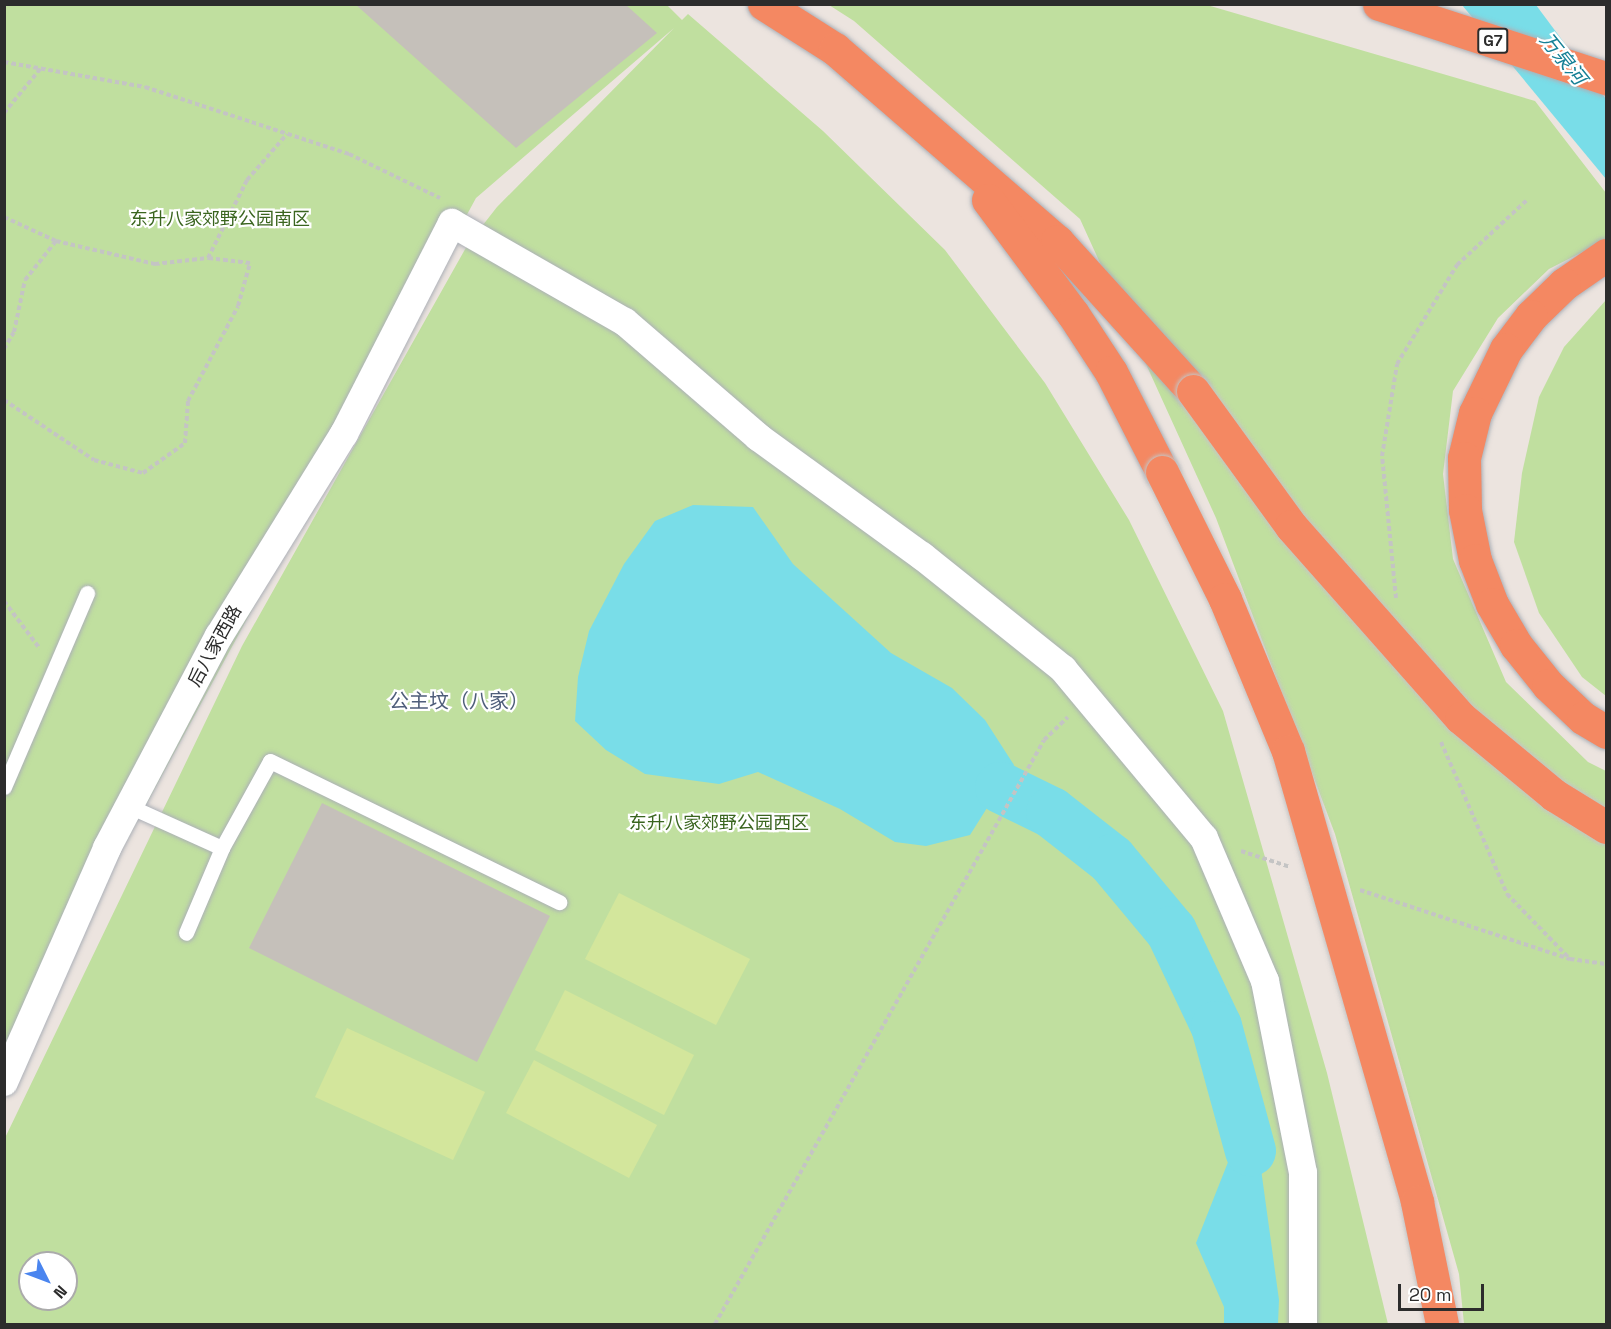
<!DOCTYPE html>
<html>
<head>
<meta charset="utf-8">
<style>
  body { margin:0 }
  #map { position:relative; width:1611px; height:1329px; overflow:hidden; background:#ece4df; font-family:"Space Grotesk","Noto Sans SC",sans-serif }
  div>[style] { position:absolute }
  .green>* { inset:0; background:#c0df9f }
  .pitch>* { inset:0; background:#d3e69c }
  .water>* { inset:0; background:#79dde8 }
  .river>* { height:51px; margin:-25.5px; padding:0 25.5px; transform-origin:25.5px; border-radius:25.5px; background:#79dde8 }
  .building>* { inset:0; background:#c5c0ba }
  .path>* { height:4px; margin-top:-2px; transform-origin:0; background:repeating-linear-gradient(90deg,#c4c4c4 0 4.5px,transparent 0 7.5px) }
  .roads { filter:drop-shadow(0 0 2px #acb0b7) drop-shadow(0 0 2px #acb0b7) }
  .service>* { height:15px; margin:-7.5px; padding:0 7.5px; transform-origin:7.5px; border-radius:7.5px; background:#fff }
  .minor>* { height:28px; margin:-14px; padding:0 14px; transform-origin:14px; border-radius:14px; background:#fff }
  .motorway>* { height:33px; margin:-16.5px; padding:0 16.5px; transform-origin:16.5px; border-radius:16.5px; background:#f48862 }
  .bridges { filter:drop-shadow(0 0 2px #c4c4c4) drop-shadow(0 0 2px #c4c4c4) }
  .motorway-bridge>* { height:33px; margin:-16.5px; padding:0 16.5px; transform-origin:16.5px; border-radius:16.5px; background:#f48862 }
  span { translate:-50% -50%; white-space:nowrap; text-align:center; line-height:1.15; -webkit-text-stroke:4.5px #fff; paint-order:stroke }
  .shield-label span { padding:2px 4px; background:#fff; border:2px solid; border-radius:4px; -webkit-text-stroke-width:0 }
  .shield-label { font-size:16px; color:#2c2c2c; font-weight:700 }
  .park-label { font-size:18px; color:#3a651f }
  .street-label { font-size:18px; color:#2c2c2c }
  .water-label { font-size:20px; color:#168096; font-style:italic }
  .neighbourhood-label { font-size:20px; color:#4f5e7a }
  .frame { position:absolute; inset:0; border:6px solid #2c2c2c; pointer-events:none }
  .north { position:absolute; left:18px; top:1251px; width:60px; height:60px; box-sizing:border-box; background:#fff; border:2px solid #ababab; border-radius:50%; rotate:132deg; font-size:16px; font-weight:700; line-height:24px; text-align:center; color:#2c2c2c }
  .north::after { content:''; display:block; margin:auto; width:21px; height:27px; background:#4a85ef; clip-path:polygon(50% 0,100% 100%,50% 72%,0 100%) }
  .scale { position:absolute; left:1398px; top:1284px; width:86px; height:27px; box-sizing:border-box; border:3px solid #2c2c2c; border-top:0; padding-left:8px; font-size:18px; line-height:21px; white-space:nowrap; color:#2c2c2c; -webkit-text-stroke:4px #fff; paint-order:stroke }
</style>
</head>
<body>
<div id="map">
  <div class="green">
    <div style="clip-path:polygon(evenodd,5px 5px,667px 5px,682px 20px,688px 14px,823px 131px,945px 250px,1045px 383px,1129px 520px,1223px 711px,1327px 1073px,1388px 1324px,5px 1324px,4px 1140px,242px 646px,468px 244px,497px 207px,674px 28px,476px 198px,5px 1064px,5px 5px,30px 1263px,66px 1263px,66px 1299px,30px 1299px,30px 1263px)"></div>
    <div style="clip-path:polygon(829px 5px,1207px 5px,1535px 101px,1606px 193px,1606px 240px,1549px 269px,1498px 318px,1453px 391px,1443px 474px,1453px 559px,1506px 682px,1588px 762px,1606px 771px,1606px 1324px,1464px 1324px,1459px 1274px,1335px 834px,1216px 518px,1080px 219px,854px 21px)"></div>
    <div style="clip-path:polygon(1606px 300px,1606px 696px,1582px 677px,1539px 613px,1514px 542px,1522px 473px,1539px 397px,1564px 347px)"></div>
  </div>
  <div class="pitch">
    <div style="clip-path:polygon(619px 893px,750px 959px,716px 1025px,585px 959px)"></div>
    <div style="clip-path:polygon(565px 990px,694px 1055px,664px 1115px,535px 1050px)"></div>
    <div style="clip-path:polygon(347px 1028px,485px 1092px,453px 1160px,315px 1097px)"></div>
    <div style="clip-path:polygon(534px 1060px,657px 1125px,629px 1178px,506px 1113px)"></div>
  </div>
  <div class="water">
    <div style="clip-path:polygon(1462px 5px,1536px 5px,1606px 99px,1606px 179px)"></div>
    <div style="clip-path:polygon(693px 505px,753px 507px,793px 564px,847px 613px,891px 653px,952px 688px,985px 720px,1014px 765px,970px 835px,926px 846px,895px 842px,840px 809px,758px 772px,719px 784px,645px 774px,606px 750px,575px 721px,578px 677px,589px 631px,624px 564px,655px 521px)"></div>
    <div style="clip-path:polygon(1250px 1150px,1261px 1169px,1279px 1300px,1278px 1324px,1224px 1324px,1224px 1307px,1196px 1243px,1232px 1152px)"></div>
  </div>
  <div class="river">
    <div style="left:1000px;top:787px;width:57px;rotate:26.1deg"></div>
    <div style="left:1051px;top:812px;width:76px;rotate:38.1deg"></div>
    <div style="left:1111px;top:859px;width:94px;rotate:50.2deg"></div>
    <div style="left:1171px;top:931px;width:105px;rotate:64.7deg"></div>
    <div style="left:1216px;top:1026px;width:129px;rotate:74.7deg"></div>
  </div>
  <div class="building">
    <div style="clip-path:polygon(355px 4px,625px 4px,657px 33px,516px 148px)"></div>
    <div style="clip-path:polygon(322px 803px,550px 916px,477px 1062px,249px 948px)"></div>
  </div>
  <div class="path">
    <div style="left:4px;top:62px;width:143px;rotate:10.1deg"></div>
    <div style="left:145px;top:87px;width:215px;rotate:18.2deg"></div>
    <div style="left:349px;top:154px;width:101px;rotate:25.8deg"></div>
    <div style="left:4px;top:113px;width:58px;rotate:-50.6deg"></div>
    <div style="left:4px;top:217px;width:57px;rotate:24.8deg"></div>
    <div style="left:56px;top:241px;width:102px;rotate:13.1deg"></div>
    <div style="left:155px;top:264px;width:53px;rotate:-6.5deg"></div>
    <div style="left:208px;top:258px;width:87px;rotate:-63.4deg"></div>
    <div style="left:247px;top:180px;width:61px;rotate:-49deg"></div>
    <div style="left:4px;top:349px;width:20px;rotate:-60deg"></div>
    <div style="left:14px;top:332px;width:53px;rotate:-78.1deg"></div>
    <div style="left:25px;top:280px;width:50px;rotate:-51.5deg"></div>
    <div style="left:4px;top:400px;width:108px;rotate:33.7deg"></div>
    <div style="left:94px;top:460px;width:51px;rotate:14.9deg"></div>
    <div style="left:143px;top:473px;width:52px;rotate:-35.5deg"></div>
    <div style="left:185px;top:443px;width:42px;rotate:-85.9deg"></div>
    <div style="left:188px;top:401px;width:107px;rotate:-62.2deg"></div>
    <div style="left:238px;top:306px;width:45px;rotate:-74.4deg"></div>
    <div style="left:250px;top:263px;width:42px;rotate:-173.2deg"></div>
    <div style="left:1396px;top:598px;width:143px;rotate:-95.6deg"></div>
    <div style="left:1382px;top:456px;width:93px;rotate:-80.7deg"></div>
    <div style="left:1397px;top:364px;width:116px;rotate:-58.8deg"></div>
    <div style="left:1457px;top:265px;width:97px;rotate:-42.9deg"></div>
    <div style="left:4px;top:601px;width:60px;rotate:53.1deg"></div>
    <div style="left:1441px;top:742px;width:166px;rotate:66.5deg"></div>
    <div style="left:1507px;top:894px;width:91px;rotate:45.9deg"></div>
    <div style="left:1570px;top:959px;width:36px;rotate:8deg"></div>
    <div style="left:1241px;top:851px;width:52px;rotate:18.1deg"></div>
    <div style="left:1360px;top:890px;width:221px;rotate:18.2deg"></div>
    <div style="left:715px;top:1324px;width:670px;rotate:-60.6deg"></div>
    <div style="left:1044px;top:740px;width:33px;rotate:-44deg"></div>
  </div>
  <div class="roads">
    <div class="service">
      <div style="left:4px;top:787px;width:211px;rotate:-66.8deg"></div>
      <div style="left:129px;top:806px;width:102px;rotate:24.3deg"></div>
      <div style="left:222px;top:848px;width:92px;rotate:113deg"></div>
      <div style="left:222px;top:848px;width:99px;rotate:-61.1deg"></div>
      <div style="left:270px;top:761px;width:322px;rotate:26deg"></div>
    </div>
    <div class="minor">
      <div style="left:4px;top:1082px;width:256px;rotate:-66.2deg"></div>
      <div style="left:107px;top:848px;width:240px;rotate:-62.2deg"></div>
      <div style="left:219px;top:636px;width:238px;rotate:-58.3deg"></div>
      <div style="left:344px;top:434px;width:237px;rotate:-62.9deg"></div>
      <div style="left:452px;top:223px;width:199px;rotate:29.8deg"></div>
      <div style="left:625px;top:322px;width:176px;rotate:40.8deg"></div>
      <div style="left:758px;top:437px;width:203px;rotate:36deg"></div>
      <div style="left:922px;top:556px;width:181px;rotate:38.7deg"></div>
      <div style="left:1063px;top:669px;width:220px;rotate:50.2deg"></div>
      <div style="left:1204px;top:838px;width:155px;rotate:66.9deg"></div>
      <div style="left:1265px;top:981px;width:196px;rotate:78.8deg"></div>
      <div style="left:1303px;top:1173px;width:151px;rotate:90deg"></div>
    </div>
    <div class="motorway">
      <div style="left:764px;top:4px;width:84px;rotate:32.4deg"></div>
      <div style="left:835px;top:49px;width:294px;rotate:40.9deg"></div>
      <div style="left:1057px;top:241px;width:202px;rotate:47.8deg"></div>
      <div style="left:1379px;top:4px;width:239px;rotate:18.1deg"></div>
      <div style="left:988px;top:200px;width:142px;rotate:53.3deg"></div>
      <div style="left:1073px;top:314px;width:69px;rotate:56.8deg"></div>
      <div style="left:1111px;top:372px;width:112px;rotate:63deg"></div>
      <div style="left:1606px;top:255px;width:51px;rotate:145.4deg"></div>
      <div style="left:1564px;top:284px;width:46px;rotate:135.9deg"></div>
      <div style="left:1531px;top:316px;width:41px;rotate:127.1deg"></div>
      <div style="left:1506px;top:349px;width:71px;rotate:115.8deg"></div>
      <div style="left:1475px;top:413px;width:46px;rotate:103.7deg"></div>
      <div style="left:1464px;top:458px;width:52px;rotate:88.9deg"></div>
      <div style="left:1465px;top:510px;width:51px;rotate:78.7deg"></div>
      <div style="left:1475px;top:560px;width:47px;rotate:68.9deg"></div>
      <div style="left:1492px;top:604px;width:48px;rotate:59.7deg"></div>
      <div style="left:1516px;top:645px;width:51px;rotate:51.3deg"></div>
      <div style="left:1548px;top:685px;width:48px;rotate:43.3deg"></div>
      <div style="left:1583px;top:718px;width:27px;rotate:31deg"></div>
    </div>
  </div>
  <div class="bridges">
    <div class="motorway-bridge">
      <div style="left:1193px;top:391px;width:167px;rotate:54deg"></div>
      <div style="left:1291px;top:526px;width:256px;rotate:48.5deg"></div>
      <div style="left:1461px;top:718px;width:121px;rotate:39.6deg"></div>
      <div style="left:1554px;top:795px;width:61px;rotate:31.6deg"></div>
      <div style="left:1162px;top:472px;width:142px;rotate:63.6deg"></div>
      <div style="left:1225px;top:599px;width:165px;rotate:67.5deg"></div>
      <div style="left:1288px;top:751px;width:469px;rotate:74deg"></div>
      <div style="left:1417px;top:1202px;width:125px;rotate:78.4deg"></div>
    </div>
  </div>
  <div class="shield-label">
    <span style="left:1493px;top:41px">G7</span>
  </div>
  <div class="park-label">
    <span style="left:220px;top:219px">东升八家郊野公园南区</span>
    <span style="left:719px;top:823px">东升八家郊野公园西区</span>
  </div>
  <div class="street-label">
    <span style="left:215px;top:646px;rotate:-61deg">后八家西路</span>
  </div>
  <div class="water-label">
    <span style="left:1563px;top:59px;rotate:51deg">万泉河</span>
  </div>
  <div class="neighbourhood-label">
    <span style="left:459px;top:701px">公主坟（八家）</span>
  </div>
  <div class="frame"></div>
  <div class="north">N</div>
  <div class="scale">20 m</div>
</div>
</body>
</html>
